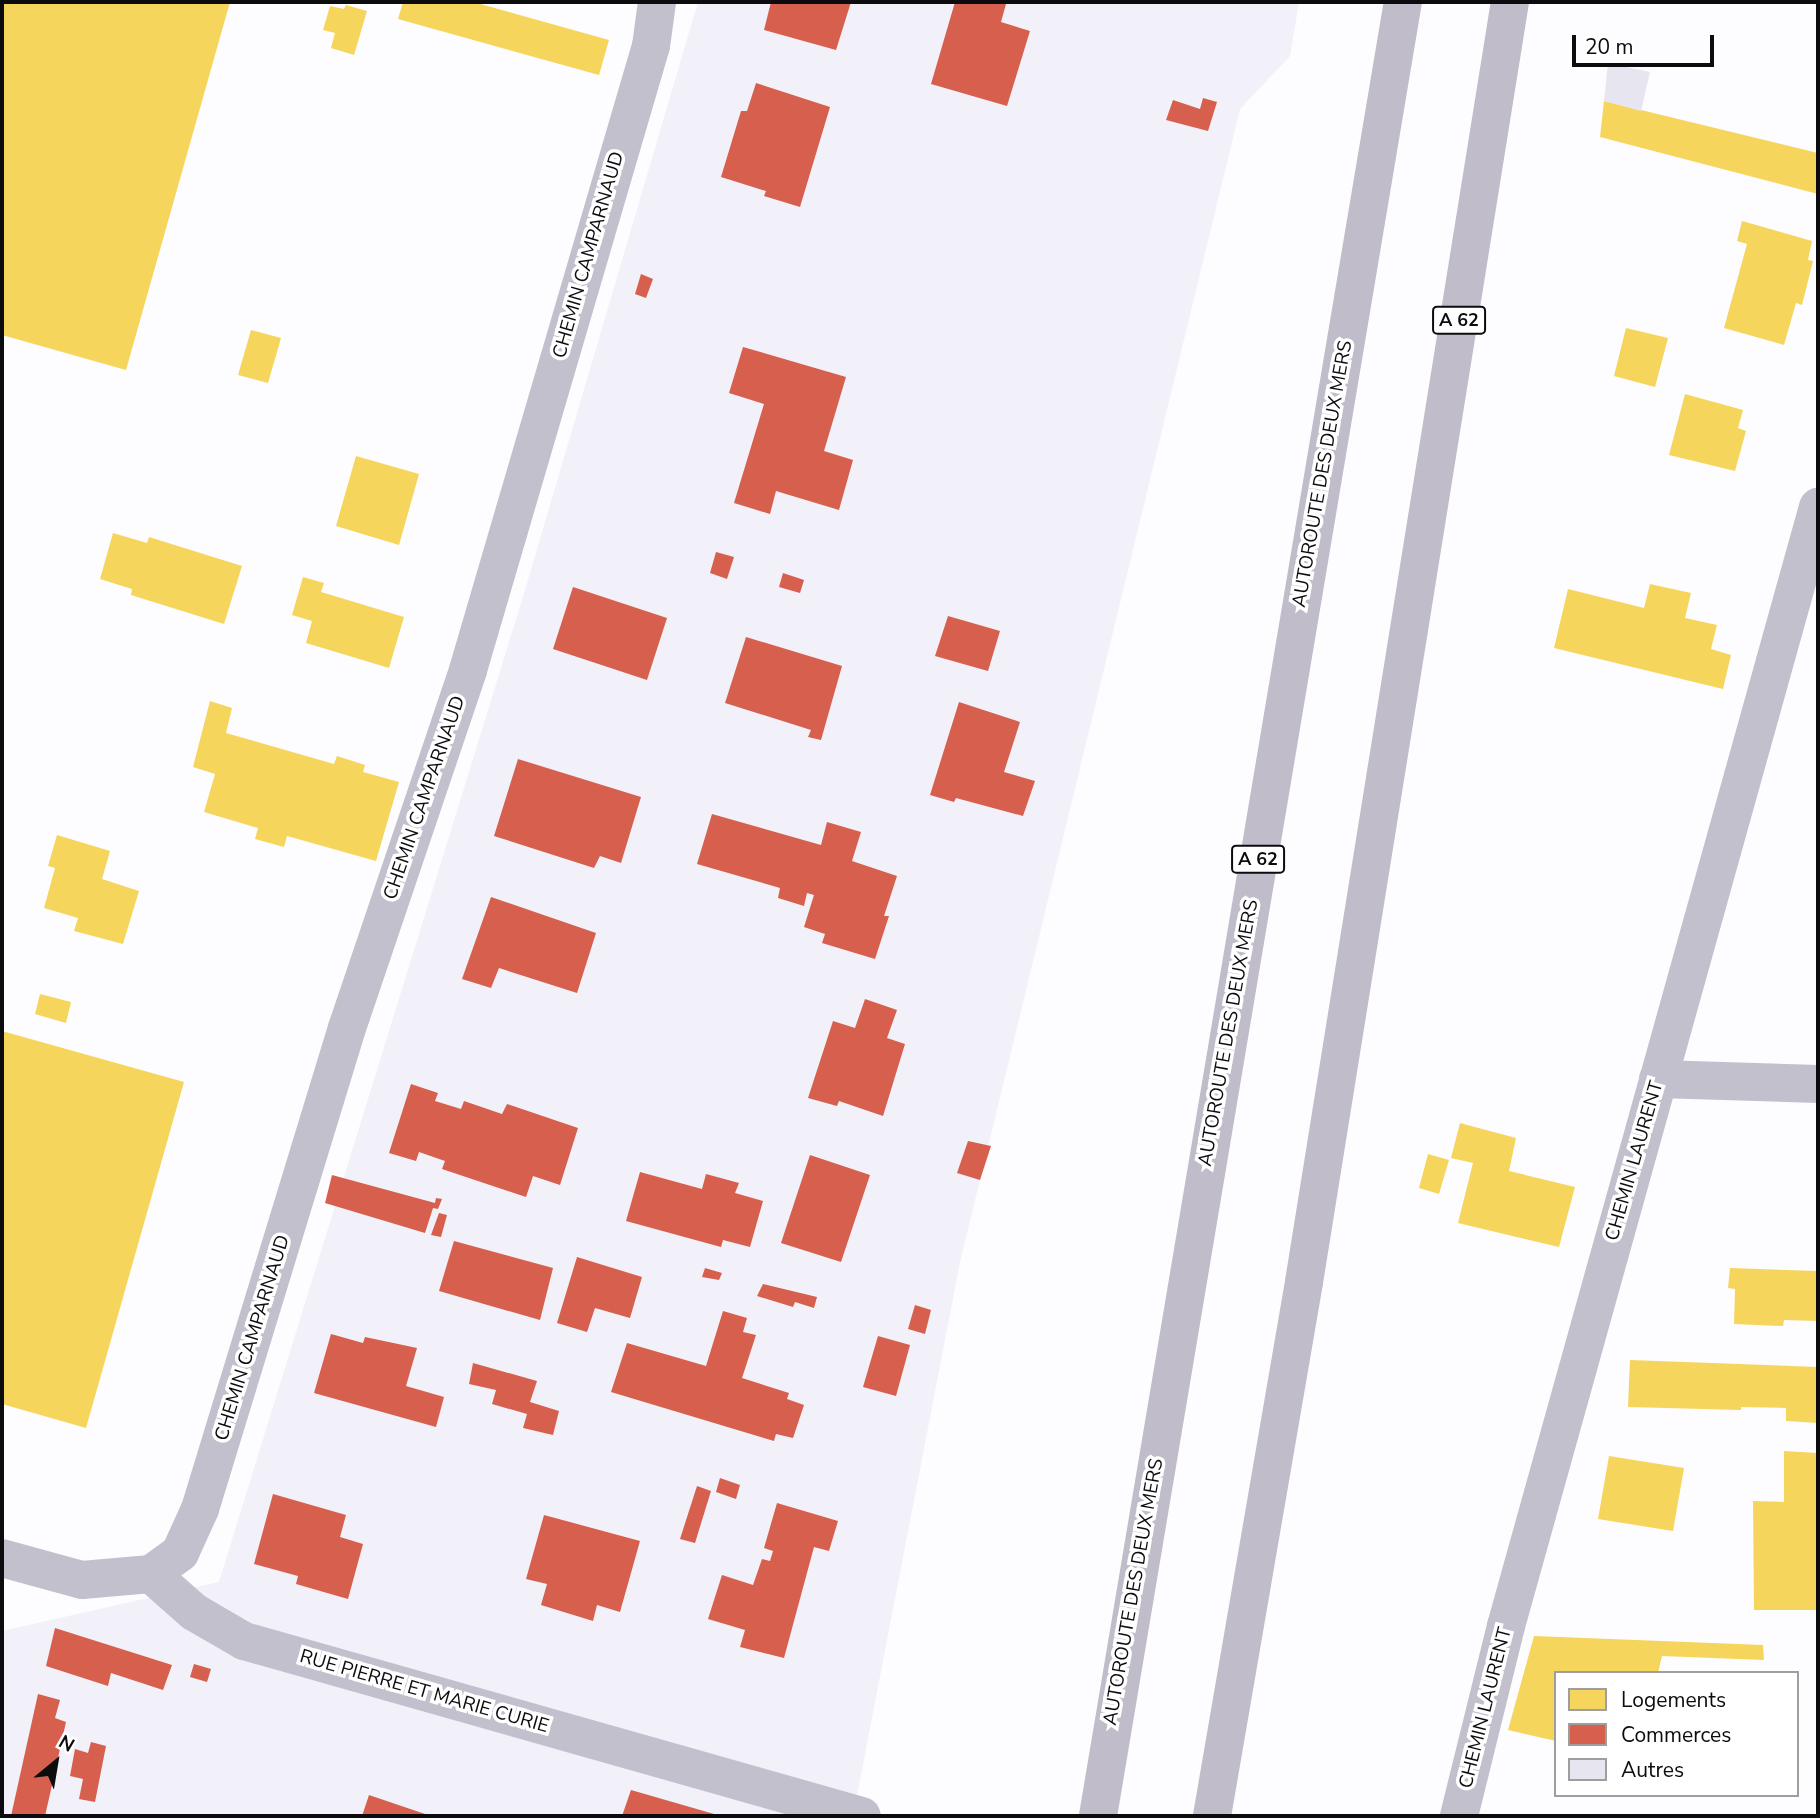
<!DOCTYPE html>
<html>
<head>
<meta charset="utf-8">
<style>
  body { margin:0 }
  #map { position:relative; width:1820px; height:1818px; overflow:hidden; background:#fdfcfe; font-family:"Nunito Sans",sans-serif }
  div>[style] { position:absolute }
  .built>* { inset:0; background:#f2f0f8 }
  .homes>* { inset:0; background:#f6d55c }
  .shops>* { inset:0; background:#d6604d }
  .building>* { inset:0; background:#e7e5ef }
  .minor>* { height:38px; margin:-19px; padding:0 19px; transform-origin:19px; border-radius:19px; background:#c2c0cd }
  .motorway>* { height:38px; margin:-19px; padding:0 19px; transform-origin:19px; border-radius:19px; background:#c0bcca }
  span { translate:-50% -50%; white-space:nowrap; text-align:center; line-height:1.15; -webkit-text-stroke:7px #fff; paint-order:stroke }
  .shield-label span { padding:2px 5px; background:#fff; border:2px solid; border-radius:5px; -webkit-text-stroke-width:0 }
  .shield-label { font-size:18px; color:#0c0c0f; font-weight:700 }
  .street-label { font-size:19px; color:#0c0c0f }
  .frame { position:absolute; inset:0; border:4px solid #0c0c0f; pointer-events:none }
  .legend { position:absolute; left:1554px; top:1671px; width:245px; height:126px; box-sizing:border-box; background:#fff; border:2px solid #9e9e9f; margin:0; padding:9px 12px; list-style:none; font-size:21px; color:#0c0c0f }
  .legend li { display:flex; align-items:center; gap:14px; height:35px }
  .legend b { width:35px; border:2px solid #9e9e9f }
  .north { position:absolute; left:21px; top:1727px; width:70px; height:70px; -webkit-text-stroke:5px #fff; paint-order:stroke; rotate:30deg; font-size:19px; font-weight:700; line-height:28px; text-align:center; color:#0c0c0f }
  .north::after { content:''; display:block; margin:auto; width:24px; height:32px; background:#0c0c0f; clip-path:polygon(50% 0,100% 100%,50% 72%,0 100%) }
  .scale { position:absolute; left:1572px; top:35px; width:142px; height:32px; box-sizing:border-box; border:4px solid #0c0c0f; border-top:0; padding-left:9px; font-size:21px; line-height:24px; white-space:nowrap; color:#0c0c0f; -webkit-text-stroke:5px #fff; paint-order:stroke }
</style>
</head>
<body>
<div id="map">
  <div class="built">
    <div style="clip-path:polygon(698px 2px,1299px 2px,1290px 56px,1240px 109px,960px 1262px,853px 1816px,2px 1816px,2px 1631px,219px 1582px,523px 597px)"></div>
  </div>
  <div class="homes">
    <div style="clip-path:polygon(2px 2px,230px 2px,126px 370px,2px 335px)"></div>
    <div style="clip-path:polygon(403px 2px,473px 2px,609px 40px,599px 75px,398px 19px)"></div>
    <div style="clip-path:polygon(346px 5px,367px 11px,354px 55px,331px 48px,335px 33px,323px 30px,330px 6px,344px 9px)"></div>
    <div style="clip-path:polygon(1604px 101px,1818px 153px,1818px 194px,1600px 137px)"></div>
    <div style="clip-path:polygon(1742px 221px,1812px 241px,1808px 260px,1813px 261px,1802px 305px,1796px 303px,1784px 345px,1724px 328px,1747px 244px,1737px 241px)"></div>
    <div style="clip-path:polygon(1626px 328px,1668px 338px,1655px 387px,1614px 376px)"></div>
    <div style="clip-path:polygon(251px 330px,281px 338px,268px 383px,238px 375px)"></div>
    <div style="clip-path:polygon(1685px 394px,1743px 410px,1738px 428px,1746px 431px,1735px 471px,1669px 455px)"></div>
    <div style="clip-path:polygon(356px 456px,419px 474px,399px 545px,336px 526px)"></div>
    <div style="clip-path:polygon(113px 533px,147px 543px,149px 537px,242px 566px,224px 624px,131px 595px,132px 589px,100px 579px)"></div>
    <div style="clip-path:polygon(303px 577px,324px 583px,321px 592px,404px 617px,389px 668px,306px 643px,312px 621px,292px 615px)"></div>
    <div style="clip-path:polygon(1650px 584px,1691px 593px,1685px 618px,1717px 625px,1711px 649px,1731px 655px,1723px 689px,1554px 648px,1568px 589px,1644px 608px)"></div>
    <div style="clip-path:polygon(210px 701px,232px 708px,226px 733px,334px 764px,337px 756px,365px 765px,363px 772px,399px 782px,376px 861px,287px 836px,284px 847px,255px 839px,258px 828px,204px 812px,215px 774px,193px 767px)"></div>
    <div style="clip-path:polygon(57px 835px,110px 851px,102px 879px,139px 891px,123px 944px,74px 931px,78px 918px,44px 908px,55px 868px,48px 866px)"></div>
    <div style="clip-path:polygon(40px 994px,71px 1002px,66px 1023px,35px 1014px)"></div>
    <div style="clip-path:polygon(2px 1031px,184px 1082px,86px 1428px,2px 1404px)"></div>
    <div style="clip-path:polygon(1460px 1123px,1516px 1138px,1509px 1171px,1575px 1187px,1559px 1247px,1458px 1223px,1473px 1163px,1451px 1158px)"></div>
    <div style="clip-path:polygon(1428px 1154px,1449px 1160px,1439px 1194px,1419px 1188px)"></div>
    <div style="clip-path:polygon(1730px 1268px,1818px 1271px,1818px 1321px,1784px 1320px,1783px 1326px,1734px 1324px,1735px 1289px,1728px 1288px)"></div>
    <div style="clip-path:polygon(1630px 1360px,1818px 1367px,1818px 1423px,1786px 1421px,1786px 1408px,1741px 1407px,1741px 1410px,1628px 1407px)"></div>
    <div style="clip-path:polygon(1784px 1451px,1818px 1453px,1818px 1610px,1754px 1610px,1753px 1501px,1784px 1502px)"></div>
    <div style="clip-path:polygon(1609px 1456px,1684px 1468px,1673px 1531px,1598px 1519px)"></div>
    <div style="clip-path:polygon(1534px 1636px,1763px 1645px,1764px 1660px,1662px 1656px,1658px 1673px,1556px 1673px,1556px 1741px,1508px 1730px)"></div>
  </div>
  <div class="shops">
    <div style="clip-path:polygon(771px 2px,851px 2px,836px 50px,764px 30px)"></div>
    <div style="clip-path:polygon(955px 2px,1006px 4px,1001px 22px,1030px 31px,1007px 106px,931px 84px)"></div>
    <div style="clip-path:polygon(756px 83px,830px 107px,800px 207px,764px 196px,766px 191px,721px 177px,741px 111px,747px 111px)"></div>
    <div style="clip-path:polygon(1203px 98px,1217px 102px,1208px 131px,1166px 120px,1173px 100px,1200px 109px)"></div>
    <div style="clip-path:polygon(641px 274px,653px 279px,646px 298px,635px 294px)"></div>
    <div style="clip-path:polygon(743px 347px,846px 377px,824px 451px,853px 460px,839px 510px,776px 491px,770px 514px,734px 503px,764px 404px,729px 393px)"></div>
    <div style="clip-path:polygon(716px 552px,734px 557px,727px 579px,710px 573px)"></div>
    <div style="clip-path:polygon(783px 573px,804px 580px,800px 593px,779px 587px)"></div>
    <div style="clip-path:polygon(573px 587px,667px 618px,647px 680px,553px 649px)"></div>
    <div style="clip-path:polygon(948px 616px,1000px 631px,988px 671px,935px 656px)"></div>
    <div style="clip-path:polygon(746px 637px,842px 666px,821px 740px,808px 737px,811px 730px,725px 703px)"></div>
    <div style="clip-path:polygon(959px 702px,1020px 722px,1004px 772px,1035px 781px,1023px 816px,956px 798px,954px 802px,930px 795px)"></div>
    <div style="clip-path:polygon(518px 759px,641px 797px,621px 863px,600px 856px,594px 868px,494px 836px)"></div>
    <div style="clip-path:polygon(712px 814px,821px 845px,827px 822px,861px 832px,852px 861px,897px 876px,884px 916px,889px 916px,875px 959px,822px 943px,825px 934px,804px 927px,814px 895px,807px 893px,804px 906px,778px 898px,780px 888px,697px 864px)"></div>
    <div style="clip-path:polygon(491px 897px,596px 933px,577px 993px,499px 968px,491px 988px,462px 979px)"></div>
    <div style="clip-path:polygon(865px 999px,897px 1010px,887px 1038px,905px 1044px,883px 1116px,839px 1101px,837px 1106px,808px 1098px,833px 1021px,855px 1028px)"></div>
    <div style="clip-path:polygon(411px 1084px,438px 1093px,435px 1101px,461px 1109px,464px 1101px,502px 1114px,507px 1104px,578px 1128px,560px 1185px,533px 1176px,526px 1197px,442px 1169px,445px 1161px,419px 1152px,416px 1161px,389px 1153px)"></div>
    <div style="clip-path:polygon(968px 1141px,991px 1146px,980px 1180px,957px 1173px)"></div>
    <div style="clip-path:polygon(810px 1155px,870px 1175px,841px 1262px,781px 1243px)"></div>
    <div style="clip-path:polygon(640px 1172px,702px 1189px,706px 1174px,739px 1183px,735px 1193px,763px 1201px,750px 1247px,723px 1240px,721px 1247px,626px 1221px)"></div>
    <div style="clip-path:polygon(332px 1175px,435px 1203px,436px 1198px,442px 1199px,438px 1209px,433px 1208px,425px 1233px,325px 1203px)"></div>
    <div style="clip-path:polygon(439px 1213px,447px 1215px,441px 1237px,431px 1235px)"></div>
    <div style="clip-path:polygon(454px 1241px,553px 1268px,540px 1320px,439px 1291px)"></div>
    <div style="clip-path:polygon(577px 1257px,642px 1277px,630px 1318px,595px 1308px,587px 1332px,557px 1323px)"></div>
    <div style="clip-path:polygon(705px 1268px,722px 1273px,719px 1280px,702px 1277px)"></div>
    <div style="clip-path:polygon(763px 1284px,817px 1297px,814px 1308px,795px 1302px,793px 1307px,757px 1296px)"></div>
    <div style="clip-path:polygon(915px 1305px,931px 1310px,925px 1334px,908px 1329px)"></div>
    <div style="clip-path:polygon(723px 1311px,747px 1318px,743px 1332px,756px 1335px,742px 1378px,789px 1393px,787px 1399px,804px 1405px,793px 1438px,776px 1434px,774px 1441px,611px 1392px,627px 1343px,706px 1366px)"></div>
    <div style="clip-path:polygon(331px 1334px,363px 1343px,365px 1337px,417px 1348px,406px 1386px,444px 1397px,436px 1427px,314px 1393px)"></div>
    <div style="clip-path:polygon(878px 1336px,910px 1345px,896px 1396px,863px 1387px)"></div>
    <div style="clip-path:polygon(473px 1363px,537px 1381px,530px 1402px,559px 1411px,553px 1435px,523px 1428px,527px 1414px,492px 1404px,496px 1390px,469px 1384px)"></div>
    <div style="clip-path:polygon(720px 1478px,740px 1485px,736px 1499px,716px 1492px)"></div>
    <div style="clip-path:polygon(697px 1486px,711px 1491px,695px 1543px,680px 1539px)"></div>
    <div style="clip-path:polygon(273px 1494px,346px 1515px,340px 1537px,363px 1544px,348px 1599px,296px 1584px,298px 1576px,254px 1564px)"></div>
    <div style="clip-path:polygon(777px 1503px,838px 1521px,829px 1551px,814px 1547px,784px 1658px,740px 1647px,745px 1630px,708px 1619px,722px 1575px,753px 1585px,762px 1559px,770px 1561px,773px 1551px,764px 1548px)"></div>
    <div style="clip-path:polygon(544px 1515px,640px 1541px,620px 1612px,597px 1605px,593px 1621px,541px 1605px,547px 1584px,526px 1579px)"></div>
    <div style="clip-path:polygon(55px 1628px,172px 1665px,163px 1690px,111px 1673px,108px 1686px,46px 1666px)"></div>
    <div style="clip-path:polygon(194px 1664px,211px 1669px,207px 1682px,190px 1677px)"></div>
    <div style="clip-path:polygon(38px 1694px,60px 1700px,55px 1718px,66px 1722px,50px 1794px,45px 1816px,11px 1816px)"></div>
    <div style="clip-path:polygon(91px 1742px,106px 1746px,95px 1802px,79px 1799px,83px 1779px,70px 1776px,75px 1749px,88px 1753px)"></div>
    <div style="clip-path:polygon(631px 1790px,721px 1816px,622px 1816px)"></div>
    <div style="clip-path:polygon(369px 1795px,431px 1816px,362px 1816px)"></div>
  </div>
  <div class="building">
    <div style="clip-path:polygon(1608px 63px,1650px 72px,1641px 111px,1604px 101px)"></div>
  </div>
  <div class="minor">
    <div style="left:1658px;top:1079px;width:160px;rotate:1.8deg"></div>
    <div style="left:2px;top:1558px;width:83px;rotate:15.4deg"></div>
    <div style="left:82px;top:1580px;width:69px;rotate:-5deg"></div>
    <div style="left:151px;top:1574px;width:57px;rotate:41.5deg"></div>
    <div style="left:194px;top:1612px;width:58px;rotate:30.1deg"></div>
    <div style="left:244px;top:1641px;width:642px;rotate:15.81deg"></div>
    <div style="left:151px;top:1574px;width:36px;rotate:-36deg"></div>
    <div style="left:180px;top:1553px;width:48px;rotate:-65.6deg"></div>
    <div style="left:200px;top:1509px;width:503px;rotate:-73.01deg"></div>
    <div style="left:347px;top:1028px;width:378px;rotate:-71.3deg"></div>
    <div style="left:468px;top:670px;width:650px;rotate:-73.66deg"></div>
    <div style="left:651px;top:46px;width:44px;rotate:-82.2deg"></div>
    <div style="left:1459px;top:1816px;width:196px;rotate:-76.1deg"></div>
    <div style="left:1506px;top:1626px;width:1162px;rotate:-74.42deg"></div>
  </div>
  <div class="motorway">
    <div style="left:1098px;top:1816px;width:1839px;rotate:-80.46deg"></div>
    <div style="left:1212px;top:1816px;width:542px;rotate:-80.22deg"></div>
    <div style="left:1304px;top:1282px;width:1296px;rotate:-80.86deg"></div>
  </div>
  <div class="shield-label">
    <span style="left:1459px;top:320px">A 62</span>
    <span style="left:1258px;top:859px">A 62</span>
  </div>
  <div class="street-label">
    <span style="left:589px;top:255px;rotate:-74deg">CHEMIN CAMPARNAUD</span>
    <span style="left:1323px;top:474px;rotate:-80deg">AUTOROUTE DES DEUX MERS</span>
    <span style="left:425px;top:798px;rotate:-71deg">CHEMIN CAMPARNAUD</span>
    <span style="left:1229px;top:1033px;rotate:-80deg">AUTOROUTE DES DEUX MERS</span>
    <span style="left:1635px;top:1161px;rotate:-74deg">CHEMIN LAURENT</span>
    <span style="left:253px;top:1338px;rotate:-73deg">CHEMIN CAMPARNAUD</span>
    <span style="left:1134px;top:1592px;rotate:-80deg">AUTOROUTE DES DEUX MERS</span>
    <span style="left:424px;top:1692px;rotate:16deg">RUE PIERRE ET MARIE CURIE</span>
    <span style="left:1486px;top:1708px;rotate:-76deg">CHEMIN LAURENT</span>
  </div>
  <div class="frame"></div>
  <ul class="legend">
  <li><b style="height:19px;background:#f6d55c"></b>Logements</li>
  <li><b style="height:19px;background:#d6604d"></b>Commerces</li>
  <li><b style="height:19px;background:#e7e5ef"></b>Autres</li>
  </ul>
  <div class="north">N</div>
  <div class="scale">20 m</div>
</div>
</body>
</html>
